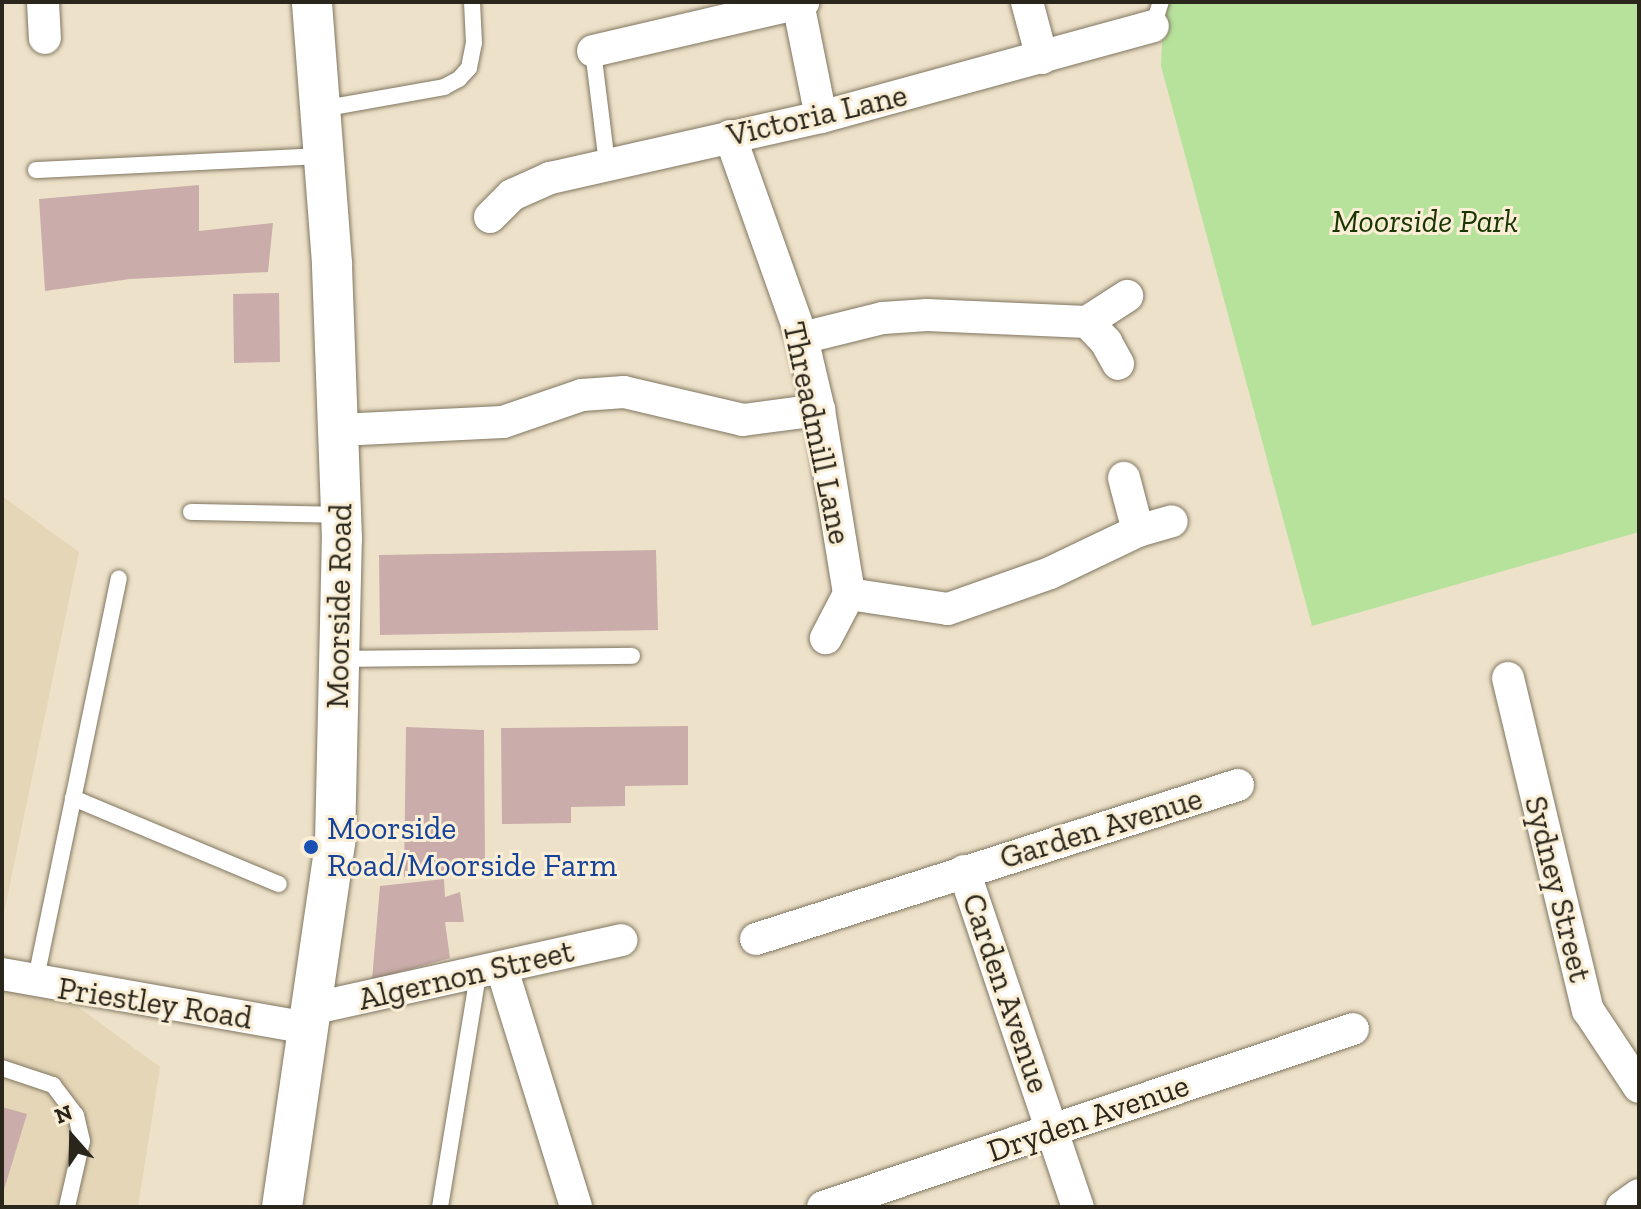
<!DOCTYPE html>
<html>
<head>
<meta charset="utf-8">
<style>
  body { margin:0 }
  #map { position:relative; width:1641px; height:1209px; overflow:hidden; background:#ede1c9; font-family:"Zilla Slab",serif }
  div>[style] { position:absolute }
  .built>* { inset:0; background:#e5d6b8 }
  .green>* { inset:0; background:#b7e29c }
  .building>* { inset:0; background:#caadaa }
  .roads { filter:drop-shadow(0 0 2px #807660) drop-shadow(0 0 2px #807660) }
  .service>* { height:16px; margin:-8px; padding:0 8px; transform-origin:8px; border-radius:8px; background:#fff }
  .minor>* { height:32px; margin:-16px; padding:0 16px; transform-origin:16px; border-radius:16px; background:#fff }
  .tertiary>* { height:40px; margin:-20px; padding:0 20px; transform-origin:20px; border-radius:20px; background:#fff }
  .dots>* { width:22px; height:22px; translate:-50% -50%; box-sizing:border-box; border:4px solid #faefd6; border-radius:50% }
  span { translate:-50% -50%; white-space:nowrap; text-align:center; line-height:1.15; -webkit-text-stroke:6px #faefd6; paint-order:stroke }
  .street-label { font-size:32px; color:#2a261c }
  .park-label { font-size:32px; color:#193500; font-style:italic }
  .transit-label { font-size:32px; color:#164399 }
  .left { translate:0 -50%; text-align:left }
  .frame { position:absolute; inset:0; border:4px solid #2a261c; pointer-events:none }
  .north { position:absolute; left:32px; top:1097px; width:80px; height:80px; -webkit-text-stroke:6px #faefd6; paint-order:stroke; rotate:340deg; font-size:22px; font-weight:700; line-height:32px; text-align:center; color:#2a261c }
  .north::after { content:''; display:block; margin:auto; width:28px; height:36px; background:#2a261c; clip-path:polygon(50% 0,100% 100%,50% 72%,0 100%) }
</style>
</head>
<body>
<div id="map">
  <div class="built">
    <div style="clip-path:polygon(2px 496px,79px 552px,2px 922px)"></div>
    <div style="clip-path:polygon(2px 951px,160px 1067px,138px 1207px,2px 1207px)"></div>
  </div>
  <div class="green">
    <div style="clip-path:polygon(1164px 2px,1639px 2px,1639px 532px,1312px 626px,1161px 66px)"></div>
  </div>
  <div class="building">
    <div style="clip-path:polygon(199px 185px,199px 231px,273px 223px,268px 272px,130px 279px,45px 291px,39px 199px)"></div>
    <div style="clip-path:polygon(279px 293px,280px 362px,234px 363px,233px 294px)"></div>
    <div style="clip-path:polygon(656px 550px,658px 630px,380px 635px,379px 555px)"></div>
    <div style="clip-path:polygon(688px 726px,688px 785px,625px 786px,625px 806px,571px 807px,571px 823px,502px 824px,501px 728px)"></div>
    <div style="clip-path:polygon(406px 727px,484px 730px,485px 861px,452px 860px,454px 869px,436px 876px,404px 877px)"></div>
    <div style="clip-path:polygon(444px 879px,445px 897px,460px 892px,464px 922px,445px 922px,450px 958px,372px 980px,380px 886px)"></div>
    <div style="clip-path:polygon(2px 1107px,27px 1114px,3px 1193px,2px 1193px)"></div>
  </div>
  <div class="roads">
    <div class="service">
      <div style="left:1153px;top:26px;width:25px;rotate:-72deg"></div>
      <div style="left:593px;top:51px;width:114px;rotate:82.9deg"></div>
      <div style="left:321px;top:109px;width:125px;rotate:-10.1deg"></div>
      <div style="left:444px;top:87px;width:17px;rotate:-28deg"></div>
      <div style="left:459px;top:79px;width:15px;rotate:-48deg"></div>
      <div style="left:469px;top:68px;width:25px;rotate:-79deg"></div>
      <div style="left:474px;top:43px;width:41px;rotate:-92.8deg"></div>
      <div style="left:36px;top:170px;width:288px;rotate:-2.8deg"></div>
      <div style="left:191px;top:512px;width:150px;rotate:1.1deg"></div>
      <div style="left:340px;top:659px;width:292px;rotate:-0.6deg"></div>
      <div style="left:73px;top:798px;width:223px;rotate:22.7deg"></div>
      <div style="left:35px;top:983px;width:413px;rotate:-78.3deg"></div>
      <div style="left:2px;top:1068px;width:54px;rotate:18.4deg"></div>
      <div style="left:53px;top:1085px;width:38px;rotate:53deg"></div>
      <div style="left:76px;top:1115px;width:27px;rotate:77deg"></div>
      <div style="left:82px;top:1141px;width:68px;rotate:102.8deg"></div>
      <div style="left:440px;top:1207px;width:235px;rotate:-80.7deg"></div>
    </div>
    <div class="minor">
      <div style="left:43px;top:2px;width:36px;rotate:87deg"></div>
      <div style="left:1027px;top:2px;width:58px;rotate:75deg"></div>
      <div style="left:798px;top:3px;width:116px;rotate:78.6deg"></div>
      <div style="left:593px;top:51px;width:216px;rotate:-13.1deg"></div>
      <div style="left:730px;top:136px;width:214px;rotate:70.4deg"></div>
      <div style="left:802px;top:338px;width:74px;rotate:76.7deg"></div>
      <div style="left:819px;top:410px;width:186px;rotate:80.7deg"></div>
      <div style="left:849px;top:594px;width:50px;rotate:117.6deg"></div>
      <div style="left:490px;top:217px;width:31px;rotate:-45deg"></div>
      <div style="left:512px;top:195px;width:42px;rotate:-24.1deg"></div>
      <div style="left:550px;top:178px;width:278px;rotate:-12.7deg"></div>
      <div style="left:821px;top:117px;width:344px;rotate:-15.3deg"></div>
      <div style="left:1087px;top:322px;width:28px;rotate:46deg"></div>
      <div style="left:1106px;top:342px;width:25px;rotate:61deg"></div>
      <div style="left:802px;top:338px;width:83px;rotate:-13.9deg"></div>
      <div style="left:883px;top:318px;width:44px;rotate:-3.9deg"></div>
      <div style="left:927px;top:315px;width:160px;rotate:2.5deg"></div>
      <div style="left:1087px;top:322px;width:48px;rotate:-33deg"></div>
      <div style="left:339px;top:430px;width:164px;rotate:-2.8deg"></div>
      <div style="left:503px;top:422px;width:83px;rotate:-18.9deg"></div>
      <div style="left:582px;top:395px;width:42px;rotate:-4.1deg"></div>
      <div style="left:624px;top:392px;width:122px;rotate:13.2deg"></div>
      <div style="left:743px;top:420px;width:77px;rotate:-7.5deg"></div>
      <div style="left:1138px;top:531px;width:35px;rotate:-16deg"></div>
      <div style="left:849px;top:594px;width:100px;rotate:8.6deg"></div>
      <div style="left:948px;top:609px;width:108px;rotate:-19.4deg"></div>
      <div style="left:1050px;top:573px;width:98px;rotate:-25.5deg"></div>
      <div style="left:1138px;top:531px;width:55px;rotate:-104.8deg"></div>
      <div style="left:1508px;top:678px;width:342px;rotate:76.5deg"></div>
      <div style="left:1588px;top:1010px;width:92px;rotate:56.5deg"></div>
      <div style="left:964px;top:871px;width:355px;rotate:71.3deg"></div>
      <div style="left:756px;top:939px;width:506px;rotate:-17.72deg"></div>
      <div style="left:502px;top:969px;width:249px;rotate:72.7deg"></div>
      <div style="left:2px;top:974px;width:312px;rotate:10deg"></div>
      <div style="left:311px;top:1009px;width:318px;rotate:-12.5deg"></div>
      <div style="left:823px;top:1207px;width:559px;rotate:-18.56deg"></div>
      <div style="left:1622px;top:1207px;width:21px;rotate:-35deg"></div>
    </div>
    <div class="tertiary">
      <div style="left:282px;top:1207px;width:369px;rotate:-81.7deg"></div>
      <div style="left:335px;top:842px;width:303px;rotate:-88.7deg"></div>
      <div style="left:342px;top:539px;width:276px;rotate:-92.1deg"></div>
      <div style="left:332px;top:263px;width:262px;rotate:-94.4deg"></div>
    </div>
  </div>
  <div class="dots">
    <div style="left:311px;top:847px;background:#1a4fb4"></div>
  </div>
  <div class="street-label">
    <span style="left:817px;top:115px;rotate:-13deg">Victoria Lane</span>
    <span style="left:817px;top:433px;rotate:78deg">Threadmill Lane</span>
    <span style="left:339px;top:606px;rotate:-89deg">Moorside Road</span>
    <span style="left:1101px;top:828px;rotate:-17deg">Garden Avenue</span>
    <span style="left:1558px;top:889px;rotate:76deg">Sydney Street</span>
    <span style="left:466px;top:975px;rotate:-13deg">Algernon Street</span>
    <span style="left:1006px;top:993px;rotate:71deg">Carden Avenue</span>
    <span style="left:155px;top:1003px;rotate:9deg">Priestley Road</span>
    <span style="left:1088px;top:1118px;rotate:-19deg">Dryden Avenue</span>
  </div>
  <div class="park-label">
    <span style="left:1425px;top:221px">Moorside Park</span>
  </div>
  <div class="transit-label">
    <span class="left" style="left:327px;top:847px">Moorside<br>Road/Moorside Farm</span>
  </div>
  <div class="frame"></div>
  <div class="north">N</div>
</div>
</body>
</html>
